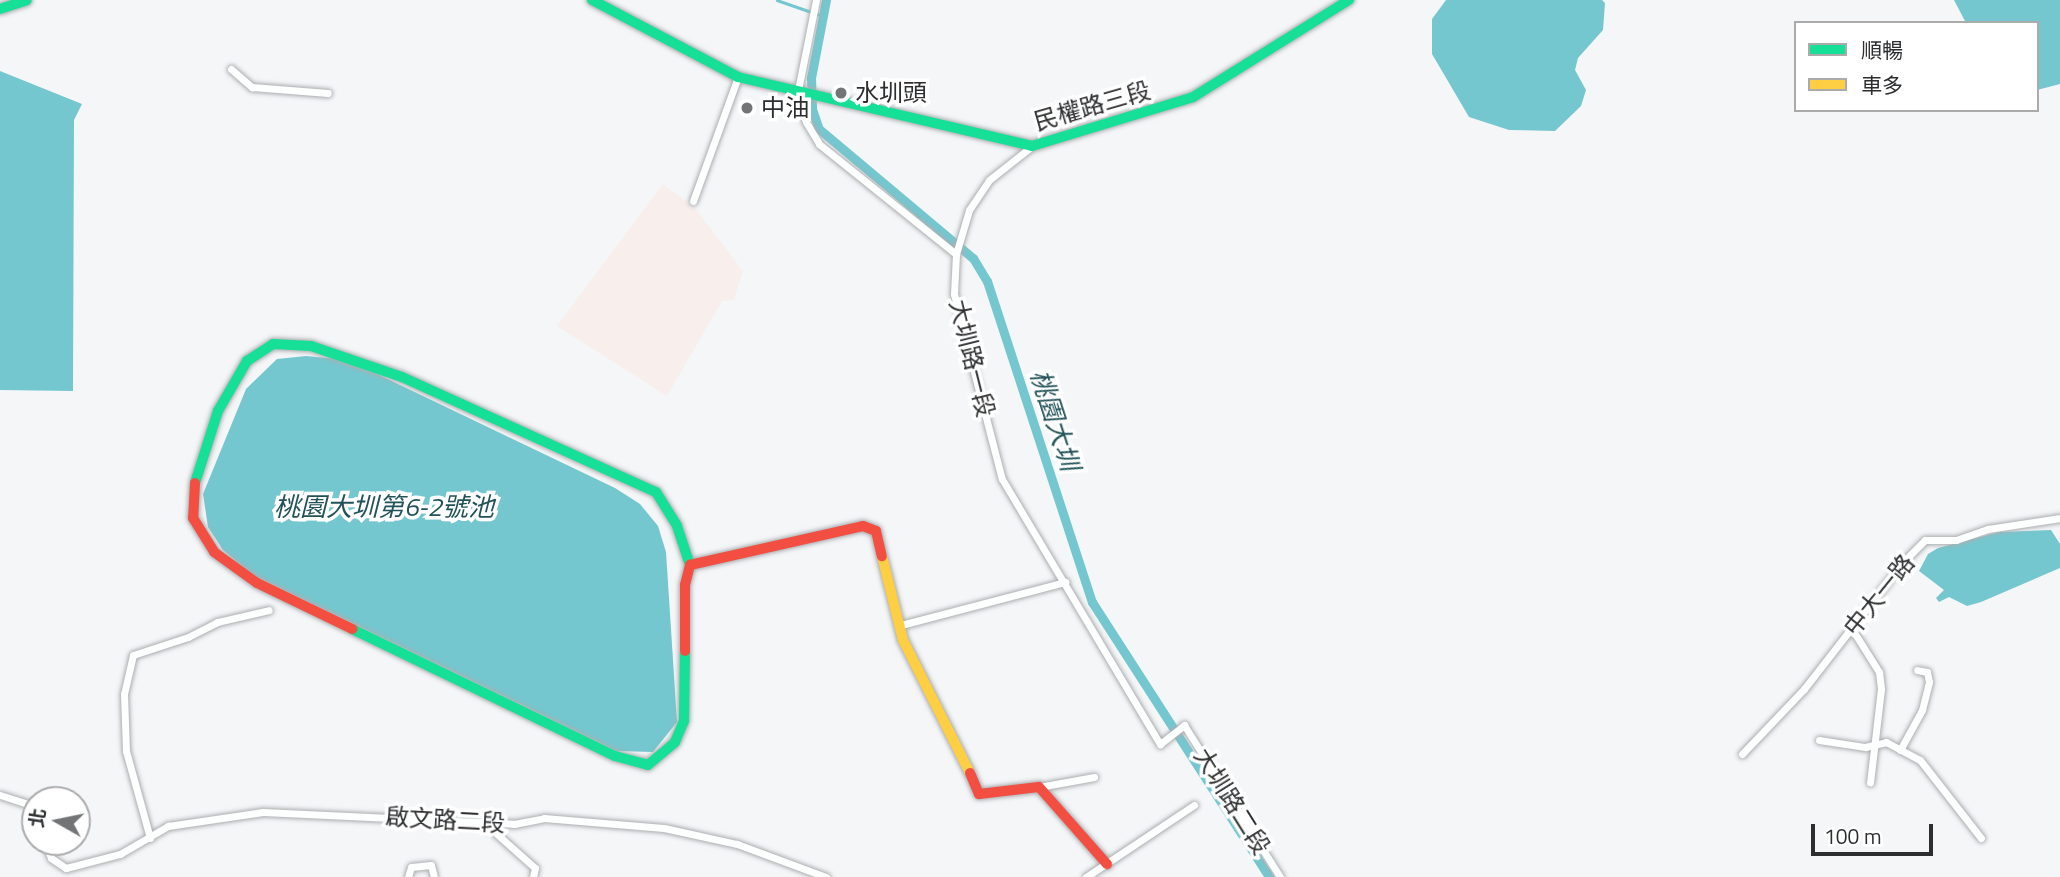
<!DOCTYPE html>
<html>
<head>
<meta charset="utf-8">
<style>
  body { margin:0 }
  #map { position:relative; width:2060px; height:877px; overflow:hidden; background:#f4f6f8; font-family:"Titillium Web","Noto Sans TC",sans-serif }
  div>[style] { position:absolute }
  .industrial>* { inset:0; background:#f8eeeb }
  .water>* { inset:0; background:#75c7cf }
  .stream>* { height:2.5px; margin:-1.25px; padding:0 1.25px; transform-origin:1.25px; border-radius:1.25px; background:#75c7cf }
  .canal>* { height:9px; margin:-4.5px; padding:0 4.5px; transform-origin:4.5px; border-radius:4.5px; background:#75c7cf }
  .roads { filter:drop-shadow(0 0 2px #acaeb0) drop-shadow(0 0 2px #acaeb0) }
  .street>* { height:7px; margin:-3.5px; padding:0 3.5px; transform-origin:3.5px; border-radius:3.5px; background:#fdfefe }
  .fast>* { height:10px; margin:-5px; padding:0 5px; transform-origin:5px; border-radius:5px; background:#16e098 }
  .slow>* { height:10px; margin:-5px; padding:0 5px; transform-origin:5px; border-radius:5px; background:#ffcf43 }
  .jam>* { height:10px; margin:-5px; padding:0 5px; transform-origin:5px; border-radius:5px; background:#f24e42 }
  .dots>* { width:19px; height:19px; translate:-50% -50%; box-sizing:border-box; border:4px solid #fff; border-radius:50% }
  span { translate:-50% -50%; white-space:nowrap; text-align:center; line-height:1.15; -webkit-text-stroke:7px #fff; paint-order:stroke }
  .poi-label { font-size:24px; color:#2d2e30 }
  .left { translate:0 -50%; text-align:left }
  .street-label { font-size:24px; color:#2d2e30 }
  .water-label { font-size:26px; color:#225358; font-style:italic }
  .legend { position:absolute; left:1794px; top:21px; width:245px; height:91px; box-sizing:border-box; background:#fff; border:2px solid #ababac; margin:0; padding:9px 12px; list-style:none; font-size:21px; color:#2d2e30 }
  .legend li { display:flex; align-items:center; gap:14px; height:35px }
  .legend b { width:35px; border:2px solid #ababac }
  .north { position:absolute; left:21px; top:786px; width:70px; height:70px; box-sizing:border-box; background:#fff; border:2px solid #ababac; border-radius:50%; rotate:279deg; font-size:19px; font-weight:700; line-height:28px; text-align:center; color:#2d2e30 }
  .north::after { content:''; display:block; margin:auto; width:24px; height:32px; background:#737476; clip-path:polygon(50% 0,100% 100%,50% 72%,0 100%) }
  .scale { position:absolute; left:1811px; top:824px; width:122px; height:32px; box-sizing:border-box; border:4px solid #2d2e30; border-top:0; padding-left:9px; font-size:21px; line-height:24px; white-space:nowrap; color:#2d2e30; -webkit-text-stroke:5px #fff; paint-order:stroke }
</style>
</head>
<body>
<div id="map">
  <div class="industrial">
    <div style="clip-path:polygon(663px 184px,694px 207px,743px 271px,734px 300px,722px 301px,667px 396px,557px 326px)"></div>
  </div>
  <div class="water">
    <div style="clip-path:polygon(1446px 0,1602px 0,1605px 3px,1603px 30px,1578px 58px,1575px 70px,1586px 90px,1581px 106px,1555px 131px,1509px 130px,1469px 117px,1432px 54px,1432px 19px)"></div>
    <div style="clip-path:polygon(1954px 0,2060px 0,2060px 84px,2037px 90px,2037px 23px,1966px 23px)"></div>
    <div style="clip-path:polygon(0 71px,82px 104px,74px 120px,73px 391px,0 390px)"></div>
    <div style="clip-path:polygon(306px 356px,348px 360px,615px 488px,640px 504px,658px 526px,666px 552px,677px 722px,653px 752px,617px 751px,253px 575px,223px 550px,208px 527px,203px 494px,246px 389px,277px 359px)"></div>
    <div style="clip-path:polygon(2051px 530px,2060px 544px,2060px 568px,1981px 602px,1967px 606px,1949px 597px,1939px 602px,1936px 598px,1944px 590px,1919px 571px,1928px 554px,1938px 548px,1999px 532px)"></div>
  </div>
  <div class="stream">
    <div style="left:777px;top:0;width:49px;rotate:19.2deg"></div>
  </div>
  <div class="canal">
    <div style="left:826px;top:0;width:79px;rotate:100.9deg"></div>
    <div style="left:811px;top:78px;width:31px;rotate:88deg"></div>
    <div style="left:812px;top:109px;width:21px;rotate:71deg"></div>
    <div style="left:819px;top:129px;width:201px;rotate:40deg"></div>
    <div style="left:973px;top:258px;width:27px;rotate:59deg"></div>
    <div style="left:987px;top:281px;width:338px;rotate:71.9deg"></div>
    <div style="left:1092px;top:602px;width:327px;rotate:57.2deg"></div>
  </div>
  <div class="roads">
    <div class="street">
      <div style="left:816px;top:0;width:92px;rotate:101.3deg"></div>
      <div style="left:798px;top:90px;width:33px;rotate:76deg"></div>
      <div style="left:806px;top:122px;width:26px;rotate:59deg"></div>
      <div style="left:819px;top:144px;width:176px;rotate:38.8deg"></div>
      <div style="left:956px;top:254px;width:40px;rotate:92.9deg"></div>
      <div style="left:954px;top:294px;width:191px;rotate:75.5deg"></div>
      <div style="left:1002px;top:479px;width:309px;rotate:59.2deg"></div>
      <div style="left:1160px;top:744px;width:31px;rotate:-38deg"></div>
      <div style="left:1184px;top:725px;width:180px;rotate:57.7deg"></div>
      <div style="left:231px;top:69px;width:28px;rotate:41deg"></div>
      <div style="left:252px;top:87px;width:76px;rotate:4.5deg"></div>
      <div style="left:693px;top:201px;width:132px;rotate:-70.1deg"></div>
      <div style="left:956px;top:254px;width:46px;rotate:-73.5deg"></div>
      <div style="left:969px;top:210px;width:36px;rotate:-56deg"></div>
      <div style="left:989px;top:180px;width:55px;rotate:-38.3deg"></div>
      <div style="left:901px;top:625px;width:170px;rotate:-14.7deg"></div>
      <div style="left:1852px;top:629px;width:51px;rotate:57.9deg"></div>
      <div style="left:1879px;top:672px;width:17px;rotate:83deg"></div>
      <div style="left:1881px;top:689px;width:94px;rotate:96.7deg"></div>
      <div style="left:1819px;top:740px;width:47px;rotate:8.7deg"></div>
      <div style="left:1865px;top:747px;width:22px;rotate:-13deg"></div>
      <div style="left:1886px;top:742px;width:38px;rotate:28deg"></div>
      <div style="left:1920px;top:760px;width:99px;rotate:52deg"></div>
      <div style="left:1900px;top:750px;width:46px;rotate:-61.2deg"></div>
      <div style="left:1922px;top:710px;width:29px;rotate:-76deg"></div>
      <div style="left:1929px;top:682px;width:10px;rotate:-101deg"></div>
      <div style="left:1927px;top:672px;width:10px;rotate:-169deg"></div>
      <div style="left:1742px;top:754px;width:90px;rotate:-46.4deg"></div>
      <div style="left:1804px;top:689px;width:161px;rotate:-52.1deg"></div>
      <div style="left:1903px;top:562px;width:31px;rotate:-45deg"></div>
      <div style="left:1925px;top:540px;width:31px"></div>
      <div style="left:1956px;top:540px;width:34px;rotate:-19deg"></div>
      <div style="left:1988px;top:529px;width:73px;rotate:-8.7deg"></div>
      <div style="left:1039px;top:787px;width:56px;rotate:-10.3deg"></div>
      <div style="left:0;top:795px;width:33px;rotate:18deg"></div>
      <div style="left:31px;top:805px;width:11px;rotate:68deg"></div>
      <div style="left:490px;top:822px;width:6px;rotate:90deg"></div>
      <div style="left:490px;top:828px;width:60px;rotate:41.6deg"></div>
      <div style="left:535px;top:868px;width:9px;rotate:103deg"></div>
      <div style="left:150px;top:838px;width:90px;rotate:-105.4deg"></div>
      <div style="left:126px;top:751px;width:57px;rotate:-92deg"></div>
      <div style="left:124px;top:694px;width:40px;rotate:-77deg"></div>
      <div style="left:133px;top:655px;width:58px;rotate:-18.1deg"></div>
      <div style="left:188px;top:637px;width:33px;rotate:-27deg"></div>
      <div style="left:217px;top:622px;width:53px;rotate:-13deg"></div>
      <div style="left:45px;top:842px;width:17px;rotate:69deg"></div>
      <div style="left:51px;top:858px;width:18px;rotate:34deg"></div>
      <div style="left:66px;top:868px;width:56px;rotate:-14.5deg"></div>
      <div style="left:120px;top:854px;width:56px;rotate:-30.3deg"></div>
      <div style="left:168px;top:826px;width:96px;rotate:-8.4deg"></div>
      <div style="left:263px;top:812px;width:251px;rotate:2.7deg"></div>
      <div style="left:514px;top:824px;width:31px;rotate:-11deg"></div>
      <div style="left:544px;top:818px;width:120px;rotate:4.8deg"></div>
      <div style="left:664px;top:828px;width:75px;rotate:12.4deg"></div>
      <div style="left:737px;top:844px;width:95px;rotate:20.3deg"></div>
      <div style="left:408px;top:877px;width:10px;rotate:-73deg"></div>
      <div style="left:411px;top:867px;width:20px;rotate:-6deg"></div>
      <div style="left:431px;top:865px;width:12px;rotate:76deg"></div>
      <div style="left:1086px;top:877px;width:130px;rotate:-33.7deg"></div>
    </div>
    <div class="fast">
      <div style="left:592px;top:0;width:165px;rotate:27.8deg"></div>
      <div style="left:738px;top:77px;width:302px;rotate:13.2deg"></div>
      <div style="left:1032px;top:146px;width:168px;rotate:-16.9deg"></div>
      <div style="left:1193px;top:97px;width:184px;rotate:-31.9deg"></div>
      <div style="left:0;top:9px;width:28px;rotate:-18deg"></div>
      <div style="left:195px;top:483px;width:76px;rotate:-72.3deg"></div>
      <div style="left:218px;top:411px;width:58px;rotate:-59.9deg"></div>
      <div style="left:247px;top:361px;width:31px;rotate:-33deg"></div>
      <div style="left:273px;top:344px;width:38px;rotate:3deg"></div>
      <div style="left:311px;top:346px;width:96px;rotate:18.8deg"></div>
      <div style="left:402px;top:377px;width:279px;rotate:24.4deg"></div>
      <div style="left:656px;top:492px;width:40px;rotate:58deg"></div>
      <div style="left:677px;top:526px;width:41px;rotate:71.6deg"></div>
      <div style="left:352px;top:629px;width:292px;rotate:25.8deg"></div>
      <div style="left:615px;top:756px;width:34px;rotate:15deg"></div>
      <div style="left:648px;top:765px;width:35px;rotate:-40deg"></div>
      <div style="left:675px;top:742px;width:23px;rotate:-67deg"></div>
      <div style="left:684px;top:721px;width:70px;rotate:-89.2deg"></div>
    </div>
    <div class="slow">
      <div style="left:882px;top:556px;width:87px;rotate:76deg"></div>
      <div style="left:903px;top:640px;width:149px;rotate:63.3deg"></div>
    </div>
    <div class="jam">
      <div style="left:195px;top:483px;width:35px;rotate:93deg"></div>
      <div style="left:193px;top:518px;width:40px;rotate:58deg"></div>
      <div style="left:214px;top:552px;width:53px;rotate:35.8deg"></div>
      <div style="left:257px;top:583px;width:106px;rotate:25.8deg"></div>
      <div style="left:685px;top:651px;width:66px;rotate:-90deg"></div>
      <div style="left:685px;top:585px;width:21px;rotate:-76deg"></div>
      <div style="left:690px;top:565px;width:177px;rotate:-12.7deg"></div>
      <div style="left:863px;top:526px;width:14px;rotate:21deg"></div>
      <div style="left:876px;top:531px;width:26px;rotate:77deg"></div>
      <div style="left:970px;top:773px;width:23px;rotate:67deg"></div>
      <div style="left:979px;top:794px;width:60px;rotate:-6.7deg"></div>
      <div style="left:1039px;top:787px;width:103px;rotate:48.6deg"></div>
    </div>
  </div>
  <div class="dots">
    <div style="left:841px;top:93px;background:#737476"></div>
    <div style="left:747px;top:108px;background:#737476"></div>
  </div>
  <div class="poi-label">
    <span class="left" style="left:855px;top:93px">水圳頭</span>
    <span class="left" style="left:761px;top:108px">中油</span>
  </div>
  <div class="street-label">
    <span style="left:1092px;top:106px;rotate:-16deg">民權路三段</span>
    <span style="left:972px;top:358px;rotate:76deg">大圳路一段</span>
    <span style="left:1879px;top:595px;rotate:-51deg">中大一路</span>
    <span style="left:1232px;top:801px;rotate:58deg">大圳路二段</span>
    <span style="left:445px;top:820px;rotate:3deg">啟文路二段</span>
  </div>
  <div class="water-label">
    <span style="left:1055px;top:420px;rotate:72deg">桃園大圳</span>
    <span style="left:384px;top:507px">桃園大圳第6-2號池</span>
  </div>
  <ul class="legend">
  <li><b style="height:9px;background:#16e098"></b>順暢</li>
  <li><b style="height:9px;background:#ffcf43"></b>車多</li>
  </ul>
  <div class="north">北</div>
  <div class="scale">100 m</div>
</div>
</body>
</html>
